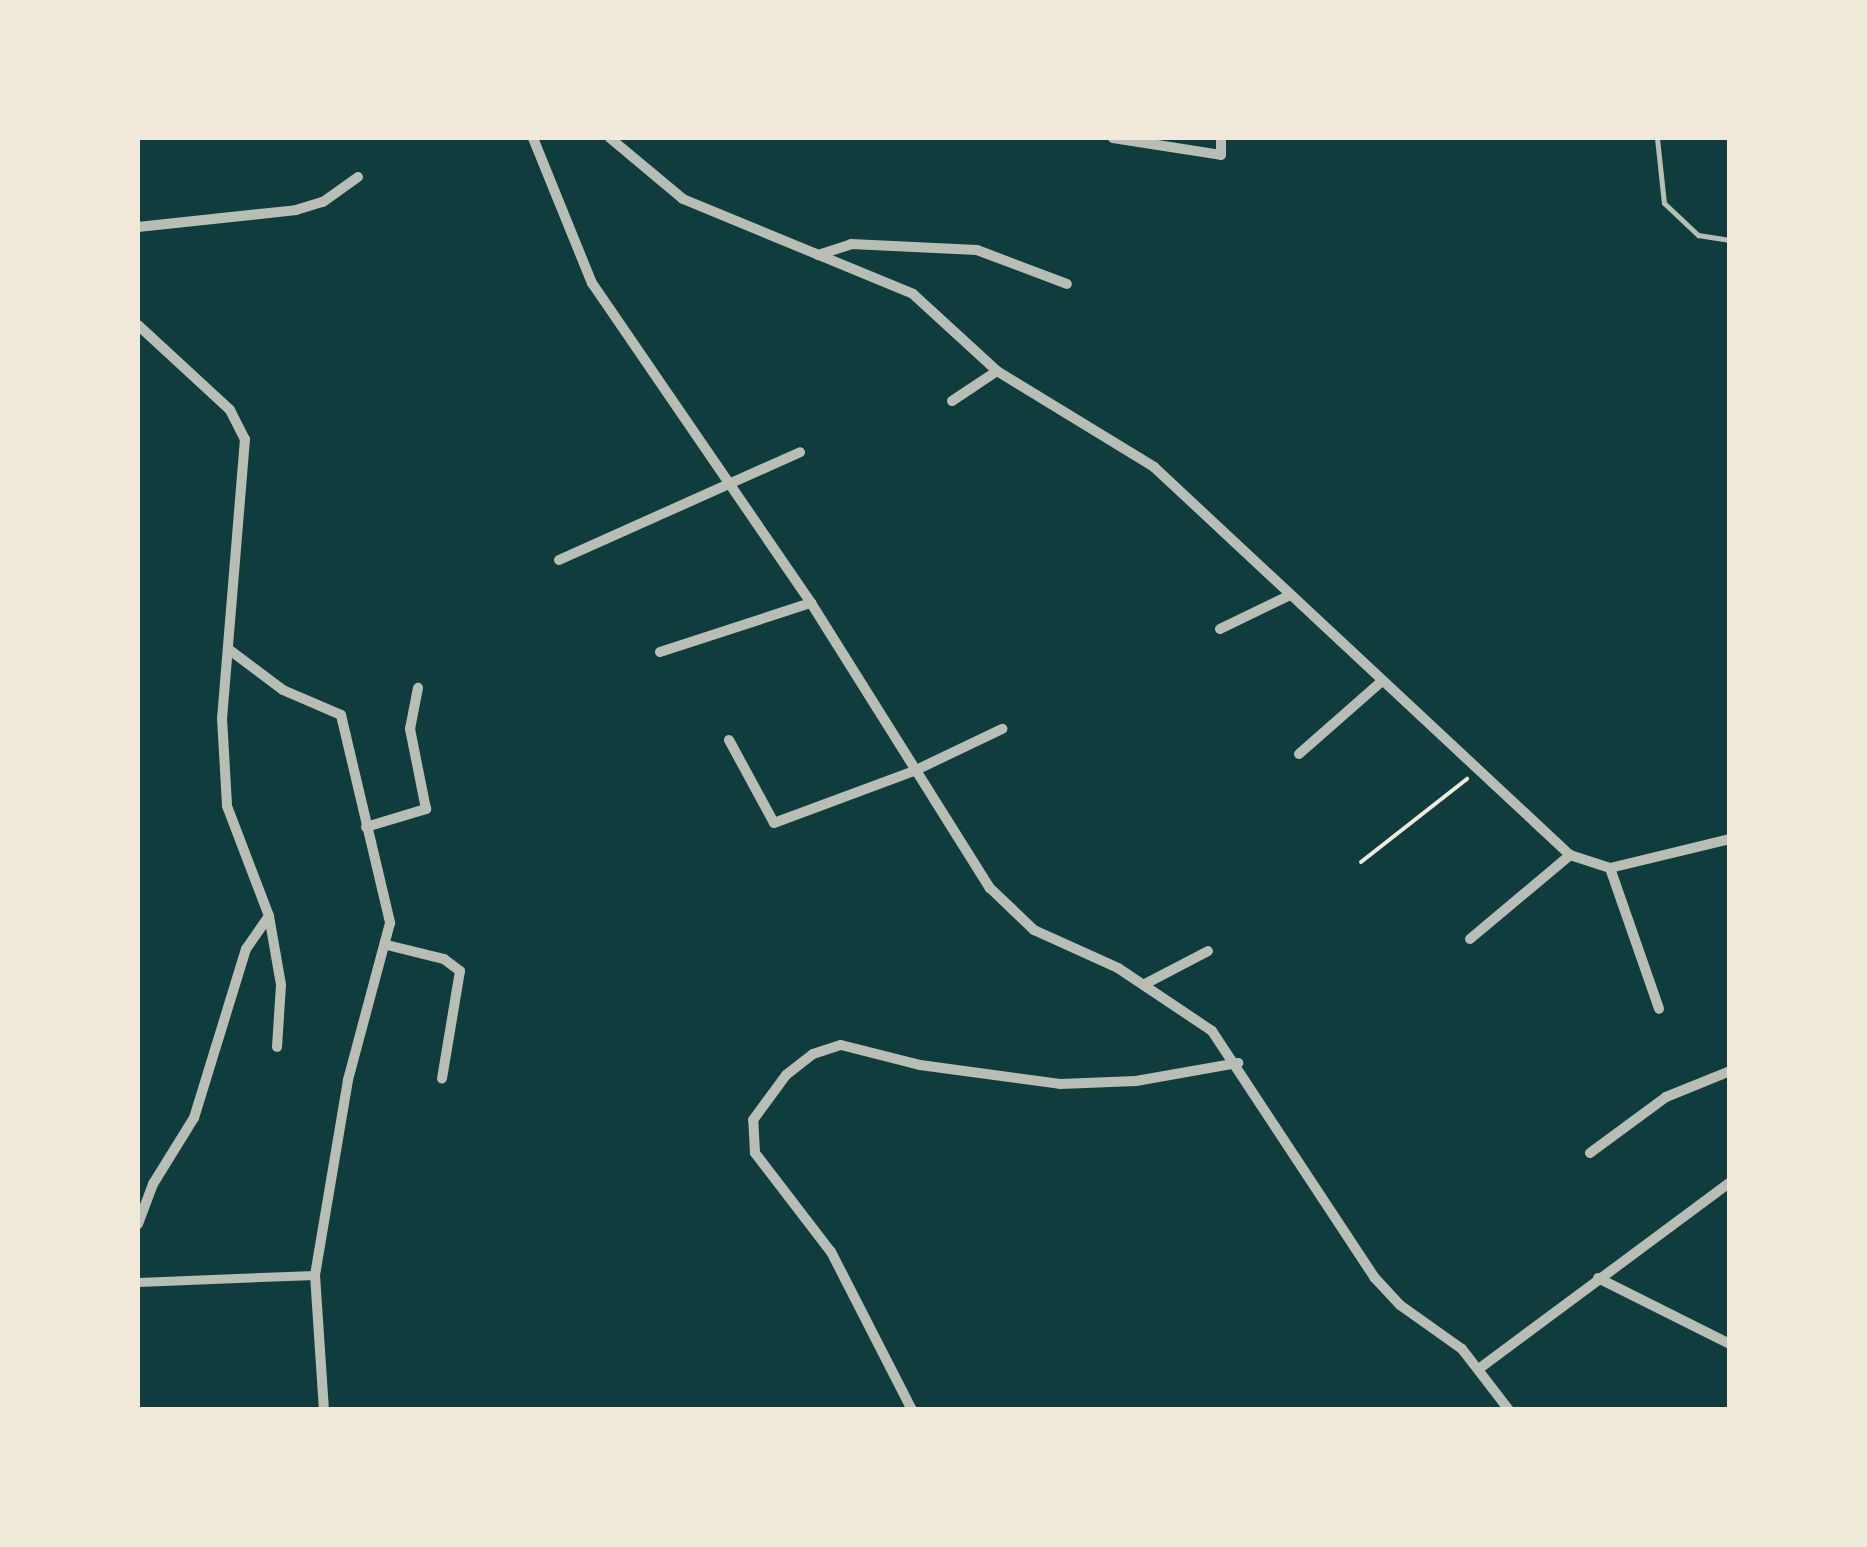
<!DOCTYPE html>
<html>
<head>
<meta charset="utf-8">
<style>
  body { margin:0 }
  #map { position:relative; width:1867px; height:1547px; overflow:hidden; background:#0f3d3e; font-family:"Work Sans",sans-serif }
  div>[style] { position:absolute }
  .path>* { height:4px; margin:-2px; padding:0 2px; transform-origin:2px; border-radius:2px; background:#f1e9da }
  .service>* { height:5px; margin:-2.5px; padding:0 2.5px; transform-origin:2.5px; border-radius:2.5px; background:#b8beb3 }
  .pedestrian>* { height:9px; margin:-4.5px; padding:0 4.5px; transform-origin:4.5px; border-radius:4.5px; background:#b8beb3 }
  .minor>* { height:10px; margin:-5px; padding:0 5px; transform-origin:5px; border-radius:5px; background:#b8beb3 }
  span { translate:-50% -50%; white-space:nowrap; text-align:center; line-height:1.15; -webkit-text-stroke:8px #f1e9da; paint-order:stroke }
  .frame { position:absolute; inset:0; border:140px solid #f1e9da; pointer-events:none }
</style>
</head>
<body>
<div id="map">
  <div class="path">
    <div style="left:1361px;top:862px;width:135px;rotate:-38.1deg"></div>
  </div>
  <div class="service">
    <div style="left:1657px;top:138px;width:65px;rotate:83.9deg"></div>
    <div style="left:1664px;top:203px;width:47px;rotate:43.3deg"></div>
    <div style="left:1698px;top:235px;width:32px;rotate:9deg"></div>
  </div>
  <div class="pedestrian">
    <div style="left:138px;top:1282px;width:177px;rotate:-2.3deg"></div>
  </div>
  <div class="minor">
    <div style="left:533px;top:138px;width:157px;rotate:67.9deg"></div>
    <div style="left:592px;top:283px;width:388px;rotate:55.6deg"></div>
    <div style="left:811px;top:603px;width:337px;rotate:57.9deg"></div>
    <div style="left:990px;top:888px;width:61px;rotate:43.7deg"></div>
    <div style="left:1034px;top:930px;width:92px;rotate:24.3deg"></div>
    <div style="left:1118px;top:968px;width:113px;rotate:33.8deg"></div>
    <div style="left:1212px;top:1031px;width:295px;rotate:56.6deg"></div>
    <div style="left:1374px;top:1277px;width:38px;rotate:47deg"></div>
    <div style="left:1400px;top:1305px;width:76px;rotate:35.4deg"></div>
    <div style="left:1462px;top:1349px;width:77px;rotate:52.4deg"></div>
    <div style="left:610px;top:138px;width:95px;rotate:39.9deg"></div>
    <div style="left:683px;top:199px;width:249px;rotate:22.4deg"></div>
    <div style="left:913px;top:294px;width:114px;rotate:42.5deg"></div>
    <div style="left:997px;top:371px;width:184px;rotate:31.4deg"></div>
    <div style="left:1154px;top:467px;width:569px;rotate:43.01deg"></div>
    <div style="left:1570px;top:855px;width:42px;rotate:18deg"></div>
    <div style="left:1610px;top:868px;width:123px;rotate:-13.6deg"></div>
    <div style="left:1113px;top:138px;width:109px;rotate:8.9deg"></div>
    <div style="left:1221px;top:155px;width:17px;rotate:-90deg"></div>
    <div style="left:138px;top:227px;width:159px;rotate:-6.1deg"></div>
    <div style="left:296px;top:210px;width:28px;rotate:-17deg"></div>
    <div style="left:323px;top:202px;width:43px;rotate:-35.5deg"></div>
    <div style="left:818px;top:255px;width:35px;rotate:-18deg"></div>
    <div style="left:851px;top:244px;width:126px;rotate:2.7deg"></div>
    <div style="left:977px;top:250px;width:96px;rotate:20.7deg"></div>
    <div style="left:138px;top:325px;width:125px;rotate:42.7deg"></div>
    <div style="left:230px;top:410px;width:33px;rotate:63deg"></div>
    <div style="left:245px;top:439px;width:280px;rotate:94.7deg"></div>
    <div style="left:222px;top:718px;width:88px;rotate:86.7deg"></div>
    <div style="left:227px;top:806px;width:118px;rotate:69.1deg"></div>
    <div style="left:269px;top:916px;width:70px;rotate:80.1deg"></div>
    <div style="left:281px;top:985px;width:62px;rotate:93.7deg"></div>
    <div style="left:952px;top:401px;width:54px;rotate:-33.7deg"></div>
    <div style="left:559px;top:560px;width:264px;rotate:-24.1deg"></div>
    <div style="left:1220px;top:629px;width:78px;rotate:-25.9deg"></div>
    <div style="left:231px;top:651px;width:65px;rotate:36.9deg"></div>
    <div style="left:283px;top:690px;width:63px;rotate:23.3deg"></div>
    <div style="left:341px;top:715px;width:214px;rotate:76.7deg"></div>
    <div style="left:390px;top:923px;width:163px;rotate:105deg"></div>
    <div style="left:348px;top:1080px;width:198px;rotate:99.6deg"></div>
    <div style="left:315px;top:1275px;width:135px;rotate:86.2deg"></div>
    <div style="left:660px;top:652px;width:159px;rotate:-18deg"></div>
    <div style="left:729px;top:740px;width:94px;rotate:61.5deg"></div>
    <div style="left:774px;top:823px;width:149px;rotate:-20.4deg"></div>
    <div style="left:914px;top:771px;width:98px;rotate:-25.5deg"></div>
    <div style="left:1299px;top:754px;width:109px;rotate:-41.3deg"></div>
    <div style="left:366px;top:827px;width:63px;rotate:-16.7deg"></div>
    <div style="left:426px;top:809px;width:82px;rotate:-101.3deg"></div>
    <div style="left:410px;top:729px;width:42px;rotate:-79deg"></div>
    <div style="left:1610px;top:868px;width:149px;rotate:70.8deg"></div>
    <div style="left:1470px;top:939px;width:131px;rotate:-40deg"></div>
    <div style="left:387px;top:945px;width:59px;rotate:13.8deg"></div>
    <div style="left:444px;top:959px;width:20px;rotate:37deg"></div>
    <div style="left:460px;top:971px;width:109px;rotate:99.5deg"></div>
    <div style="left:1145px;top:984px;width:71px;rotate:-27.6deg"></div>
    <div style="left:1590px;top:1153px;width:94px;rotate:-36.4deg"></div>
    <div style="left:1666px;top:1097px;width:69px;rotate:-22.1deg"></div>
    <div style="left:138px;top:1224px;width:43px;rotate:-69.4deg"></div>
    <div style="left:153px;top:1184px;width:78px;rotate:-58.2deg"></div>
    <div style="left:194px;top:1118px;width:177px;rotate:-72.9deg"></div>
    <div style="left:246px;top:949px;width:40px;rotate:-55.1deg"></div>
    <div style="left:1598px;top:1278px;width:148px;rotate:26.6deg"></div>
    <div style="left:1480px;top:1368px;width:312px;rotate:-36.6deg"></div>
    <div style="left:912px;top:1410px;width:178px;rotate:-117.1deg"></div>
    <div style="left:831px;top:1252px;width:125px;rotate:-127.5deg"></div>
    <div style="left:755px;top:1153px;width:33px;rotate:-93deg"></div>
    <div style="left:753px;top:1120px;width:56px;rotate:-53.7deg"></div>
    <div style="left:786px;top:1075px;width:34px;rotate:-38deg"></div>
    <div style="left:813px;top:1054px;width:29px;rotate:-18deg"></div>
    <div style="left:841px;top:1045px;width:81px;rotate:14.2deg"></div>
    <div style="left:920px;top:1065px;width:141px;rotate:7.7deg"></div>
    <div style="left:1060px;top:1084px;width:76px;rotate:-2.3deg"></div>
    <div style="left:1136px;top:1081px;width:104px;rotate:-10deg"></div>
  </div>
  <div class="frame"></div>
</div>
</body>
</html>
